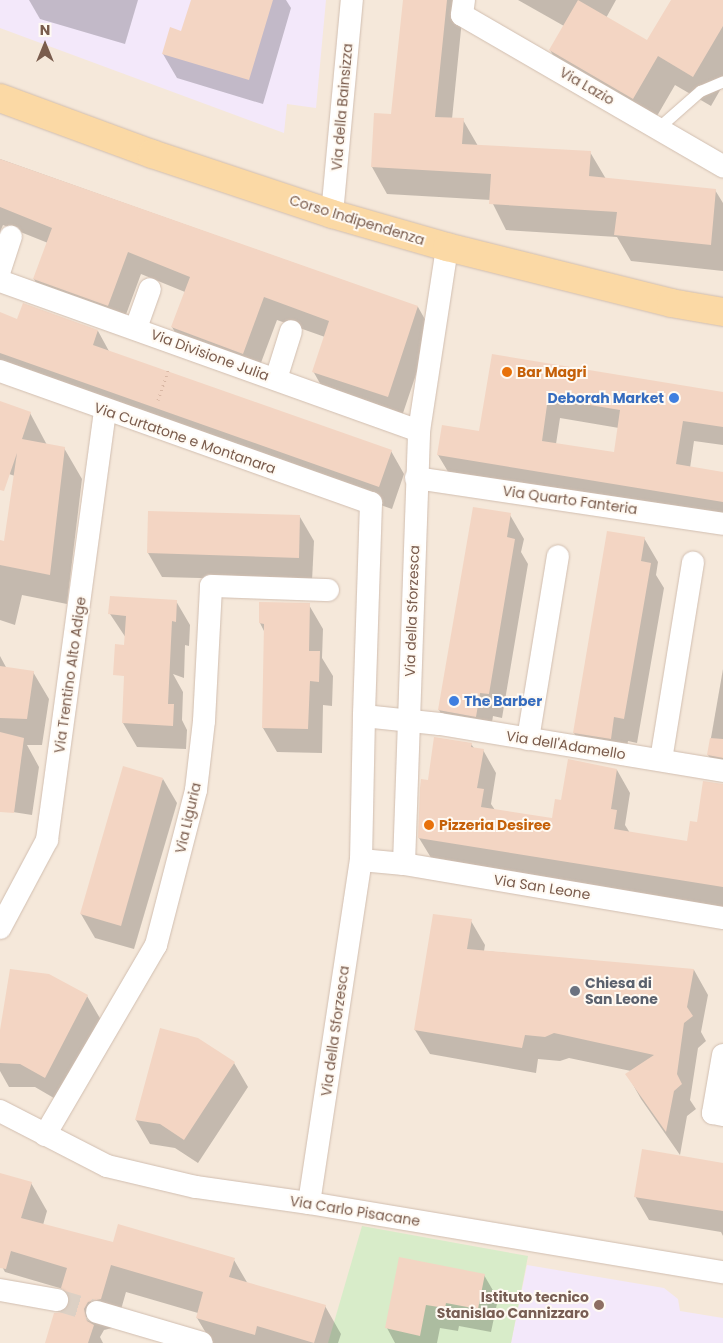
<!DOCTYPE html>
<html>
<head>
<meta charset="utf-8">
<style>
  body { margin:0 }
  #map { position:relative; width:723px; height:1343px; overflow:hidden; background:#fdf6ec; font-family:Poppins,sans-serif }
  div>[style] { position:absolute }
  .residential>* { inset:0; background:#f5e8da }
  .education>* { inset:0; background:#f3e8fa }
  .green>* { inset:0; background:#d8ecc9 }
  .shadow>* { inset:0; background:#0003 }
  .building>* { inset:0; background:#f3d5c3 }
  .minor-tunnel>* { height:22px; margin-top:-11px; transform-origin:0; background:repeating-linear-gradient(90deg,#dcd0c4 0 22px,transparent 0 33px) }
  .path>* { height:3px; margin-top:-1.5px; transform-origin:0; background:repeating-linear-gradient(90deg,#d9b8a5 0 1px,transparent 0 5px) }
  .roads { filter:drop-shadow(0 0 1px #d1beb0) drop-shadow(0 0 1px #d1beb0) }
  .service>* { height:11px; margin:-5.5px; padding:0 5.5px; transform-origin:5.5px; border-radius:5.5px; background:#fff }
  .minor>* { height:22px; margin:-11px; padding:0 11px; transform-origin:11px; border-radius:11px; background:#fff }
  .primary>* { height:28px; margin:-14px; padding:0 14px; transform-origin:14px; border-radius:14px; background:#fbd9a5 }
  .dots>* { width:14px; height:14px; translate:-50% -50%; box-sizing:border-box; border:2px solid #fffaf3; border-radius:50% }
  span { translate:-50% -50%; white-space:nowrap; text-align:center; line-height:1.15; -webkit-text-stroke:4px #fffaf3; paint-order:stroke }
  .street-label { font-size:14px; color:#7a5c4d }
  .food-label { font-size:14px; color:#c56008; font-weight:700 }
  .left { translate:0 -50%; text-align:left }
  .shop-label { font-size:14px; color:#366cbe; font-weight:700 }
  .right { translate:-100% -50%; text-align:right }
  .worship-label { font-size:14px; color:#5b616d; font-weight:700 }
  .education-label { font-size:14px; color:#785e54; font-weight:700 }
  .north { position:absolute; left:20px; top:20px; width:50px; height:50px; -webkit-text-stroke:4px #fffaf3; paint-order:stroke; rotate:0deg; font-size:14px; font-weight:700; line-height:20px; text-align:center; color:#7a5c4d }
  .north::after { content:''; display:block; margin:auto; width:18px; height:22px; background:#7a5c4d; clip-path:polygon(50% 0,100% 100%,50% 72%,0 100%) }
</style>
</head>
<body>
<div id="map">
  <div class="residential">
    <div style="clip-path:polygon(0 0,723px 0,723px 1343px,0 1343px)"></div>
  </div>
  <div class="education">
    <div style="clip-path:polygon(0 0,326px 0,316px 108px,287px 104px,284px 133px,0 28px)"></div>
    <div style="clip-path:polygon(527px 1265px,664px 1288px,678px 1299px,680px 1311px,723px 1318px,723px 1343px,511px 1343px)"></div>
  </div>
  <div class="green">
    <div style="clip-path:polygon(362px 1226px,528px 1256px,511px 1343px,328px 1343px)"></div>
  </div>
  <div class="shadow">
    <div style="clip-path:polygon(29px 0,138px 0,125px 44px,40px 19px)"></div>
    <div style="clip-path:polygon(192px 0,286px 0,291px 8px,263px 104px,177px 78px,163px 54px,182px 32px)"></div>
    <div style="clip-path:polygon(404px 0,464px 0,452px 119px,463px 120px,478px 146px,590px 152px,606px 179px,715px 190px,723px 203px,723px 271px,631px 261px,617px 237px,506px 230px,491px 200px,387px 194px,372px 167px,375px 114px,392px 115px)"></div>
    <div style="clip-path:polygon(518px 0,616px 0,606px 18px,647px 42px,672px 0,723px 0,723px 85px,711px 106px,675px 85px,650px 128px,568px 80px,550px 50px,564px 26px)"></div>
    <div style="clip-path:polygon(0 159px,418px 307px,431px 330px,401px 419px,326px 394px,313px 371px,325px 337px,277px 320px,256px 376px,185px 350px,172px 327px,185px 292px,141px 274px,121px 328px,47px 302px,34px 279px,48px 243px,3px 225px,0 232px)"></div>
    <div style="clip-path:polygon(0 314px,18px 320px,98px 331px,110px 353px,391px 451px,404px 474px,392px 509px,0 371px)"></div>
    <div style="clip-path:polygon(evenodd,493px 356px,723px 393px,723px 445px,694px 441px,690px 468px,723px 473px,723px 520px,450px 475px,438px 455px,480px 432px,493px 356px,560px 418px,619px 428px,615px 454px,556px 444px,560px 418px)"></div>
    <div style="clip-path:polygon(0 402px,30px 413px,47px 445px,64px 448px,82px 479px,67px 604px,22px 595px,15px 625px,0 620px,0 541px,5px 543px,15px 476px,0 471px)"></div>
    <div style="clip-path:polygon(149px 512px,300px 517px,314px 541px,312px 581px,162px 577px,148px 553px)"></div>
    <div style="clip-path:polygon(510px 515px,524px 539px,521px 552px,528px 564px,502px 718px,493px 716px,489px 740px,453px 734px,439px 710px)"></div>
    <div style="clip-path:polygon(644px 538px,658px 562px,656px 575px,664px 588px,637px 743px,628px 741px,624px 763px,588px 757px,574px 733px)"></div>
    <div style="clip-path:polygon(176px 601px,190px 625px,189px 646px,185px 645px,184px 678px,173px 674px,183px 692px,182px 720px,187px 730px,186px 749px,137px 747px,123px 723px,126px 638px,110px 614px)"></div>
    <div style="clip-path:polygon(309px 605px,323px 629px,322px 658px,333px 676px,332px 706px,323px 705px,322px 753px,277px 752px,263px 728px,265px 633px,260px 623px)"></div>
    <div style="clip-path:polygon(0 656px,7px 669px,33px 672px,49px 699px,42px 745px,27px 745px,39px 767px,32px 815px,0 810px)"></div>
    <div style="clip-path:polygon(723px 669px,723px 778px,708px 755px)"></div>
    <div style="clip-path:polygon(471px 744px,474px 748px,483px 750px,496px 773px,491px 804px,495px 810px,553px 819px,562px 802px,569px 760px,617px 770px,630px 793px,625px 825px,630px 833px,688px 842px,723px 784px,723px 907px,433px 861px,419px 838px,429px 782px)"></div>
    <div style="clip-path:polygon(163px 779px,177px 803px,134px 949px,95px 938px,81px 914px)"></div>
    <div style="clip-path:polygon(471px 921px,485px 945px,484px 951px,694px 970px,708px 995px,701px 1032px,706px 1041px,698px 1048px,690px 1100px,696px 1109px,687px 1116px,680px 1155px,641px 1099px,627px 1074px,631px 1071px,569px 1058px,560px 1061px,538px 1059px,536px 1073px,430px 1054px,415px 1030px)"></div>
    <div style="clip-path:polygon(87px 996px,101px 1020px,59px 1101px,35px 1087px,9px 1087px,0 1071px,0 1037px)"></div>
    <div style="clip-path:polygon(161px 1030px,234px 1063px,248px 1087px,198px 1163px,175px 1148px,150px 1144px,136px 1120px)"></div>
    <div style="clip-path:polygon(723px 1164px,723px 1236px,721px 1232px,649px 1220px,635px 1196px)"></div>
    <div style="clip-path:polygon(0 1174px,31px 1183px,47px 1211px,43px 1225px,114px 1243px,234px 1260px,248px 1284px,325px 1306px,341px 1334px,338px 1343px,212px 1343px,197px 1318px,198px 1313px,126px 1292px,116px 1327px,104px 1330px,100px 1337px,103px 1343px,46px 1343px,71px 1303px,63px 1289px,5px 1272px,0 1263px)"></div>
    <div style="clip-path:polygon(400px 1259px,484px 1275px,498px 1299px,491px 1332px,459px 1326px,458px 1331px,440px 1328px,437px 1343px,395px 1343px,387px 1328px)"></div>
  </div>
  <div class="building">
    <div style="clip-path:polygon(191px 0,273px 0,249px 80px,162px 54px,170px 27px,181px 31px)"></div>
    <div style="clip-path:polygon(403px 0,447px 0,435px 117px,464px 118px,462px 144px,591px 151px,589px 176px,716px 189px,711px 245px,614px 235px,617px 212px,489px 204px,491px 174px,371px 167px,374px 113px,391px 114px)"></div>
    <div style="clip-path:polygon(578px 0,647px 40px,671px 0,723px 0,723px 26px,693px 77px,658px 56px,633px 99px,549px 50px)"></div>
    <div style="clip-path:polygon(0 159px,418px 306px,388px 397px,312px 372px,329px 321px,264px 297px,243px 354px,171px 327px,190px 277px,128px 252px,108px 306px,33px 279px,52px 228px,0 207px)"></div>
    <div style="clip-path:polygon(23px 303px,98px 330px,93px 345px,392px 450px,379px 487px,0 353px,0 312px,17px 319px)"></div>
    <div style="clip-path:polygon(evenodd,492px 354px,723px 392px,723px 427px,683px 421px,676px 464px,723px 472px,723px 502px,437px 455px,442px 425px,479px 431px,492px 354px,548px 398px,620px 410px,614px 452px,542px 441px,548px 398px)"></div>
    <div style="clip-path:polygon(0 401px,31px 412px,22px 439px,65px 447px,50px 575px,0 565px,0 540px,4px 541px,17px 453px,4px 491px,0 490px)"></div>
    <div style="clip-path:polygon(473px 507px,511px 513px,507px 537px,515px 539px,489px 694px,480px 693px,476px 717px,438px 710px)"></div>
    <div style="clip-path:polygon(148px 511px,300px 515px,299px 558px,147px 553px)"></div>
    <div style="clip-path:polygon(607px 531px,645px 537px,641px 561px,651px 563px,624px 719px,614px 717px,611px 739px,573px 733px)"></div>
    <div style="clip-path:polygon(110px 596px,177px 600px,176px 622px,172px 621px,168px 704px,174px 704px,173px 726px,122px 723px,124px 676px,113px 675px,115px 644px,124px 645px,126px 616px,108px 614px)"></div>
    <div style="clip-path:polygon(259px 602px,310px 603px,309px 651px,320px 651px,319px 682px,310px 681px,308px 729px,262px 728px,264px 624px,259px 623px)"></div>
    <div style="clip-path:polygon(0 666px,34px 671px,27px 719px,0 718px)"></div>
    <div style="clip-path:polygon(0 732px,24px 738px,14px 813px,0 812px)"></div>
    <div style="clip-path:polygon(434px 737px,472px 743px,471px 747px,484px 749px,477px 788px,484px 789px,481px 807px,552px 818px,555px 799px,561px 800px,568px 759px,617px 769px,611px 809px,617px 810px,614px 829px,687px 841px,690px 821px,697px 822px,703px 781px,723px 784px,723px 887px,418px 838px,420px 788px,421px 779px,428px 780px)"></div>
    <div style="clip-path:polygon(710px 738px,723px 739px,723px 758px,707px 755px)"></div>
    <div style="clip-path:polygon(123px 766px,163px 778px,121px 926px,80px 914px)"></div>
    <div style="clip-path:polygon(433px 914px,472px 919px,467px 949px,694px 969px,687px 1007px,693px 1016px,684px 1023px,677px 1074px,682px 1084px,674px 1091px,666px 1132px,625px 1074px,654px 1055px,554px 1033px,545px 1037px,525px 1035px,522px 1048px,414px 1030px)"></div>
    <div style="clip-path:polygon(10px 969px,49px 974px,88px 995px,45px 1078px,20px 1064px,0 1063px,0 1030px)"></div>
    <div style="clip-path:polygon(160px 1028px,198px 1038px,235px 1062px,184px 1140px,160px 1124px,135px 1120px)"></div>
    <div style="clip-path:polygon(642px 1149px,723px 1163px,723px 1211px,634px 1197px)"></div>
    <div style="clip-path:polygon(0 1173px,32px 1182px,21px 1218px,113px 1242px,118px 1224px,235px 1258px,229px 1277px,326px 1305px,314px 1343px,257px 1326px,255px 1335px,196px 1318px,203px 1292px,111px 1265px,101px 1299px,88px 1302px,84px 1309px,87px 1321px,94px 1325px,88px 1343px,45px 1343px,54px 1313px,62px 1312px,70px 1303px,69px 1295px,61px 1288px,67px 1268px,11px 1251px,6px 1269px,0 1268px)"></div>
    <div style="clip-path:polygon(399px 1257px,485px 1274px,478px 1309px,446px 1303px,445px 1308px,426px 1305px,420px 1336px,385px 1328px)"></div>
  </div>
  <div class="minor-tunnel">
    <div style="left:57px;top:1300px;width:42px;rotate:16.7deg"></div>
  </div>
  <div class="path">
    <div style="left:158px;top:400px;width:34px;rotate:-71deg"></div>
  </div>
  <div class="roads">
    <div class="service">
      <div style="left:659px;top:127px;width:55px;rotate:-41.3deg"></div>
      <div style="left:700px;top:91px;width:25px;rotate:-23deg"></div>
    </div>
    <div class="minor">
      <div style="left:464px;top:0;width:15px;rotate:98deg"></div>
      <div style="left:462px;top:15px;width:302px;rotate:30.1deg"></div>
      <div style="left:332px;top:214px;width:215px;rotate:-84.7deg"></div>
      <div style="left:0;top:270px;width:35px;rotate:-72deg"></div>
      <div style="left:0;top:281px;width:445px;rotate:19.7deg"></div>
      <div style="left:136px;top:328px;width:41px;rotate:-70.3deg"></div>
      <div style="left:0;top:371px;width:394px;rotate:19.6deg"></div>
      <div style="left:371px;top:503px;width:213px;rotate:91.9deg"></div>
      <div style="left:364px;top:716px;width:76px;rotate:6deg"></div>
      <div style="left:440px;top:724px;width:287px;rotate:9.4deg"></div>
      <div style="left:276px;top:379px;width:50px;rotate:-72.6deg"></div>
      <div style="left:416px;top:478px;width:310px;rotate:8.5deg"></div>
      <div style="left:528px;top:739px;width:185px;rotate:-80.7deg"></div>
      <div style="left:661px;top:760px;width:200px;rotate:-80.8deg"></div>
      <div style="left:361px;top:860px;width:43px;rotate:5.3deg"></div>
      <div style="left:404px;top:864px;width:324px;rotate:9.6deg"></div>
      <div style="left:404px;top:864px;width:433px;rotate:-88deg"></div>
      <div style="left:419px;top:431px;width:186px;rotate:-81.3deg"></div>
      <div style="left:0;top:928px;width:100px;rotate:-61.9deg"></div>
      <div style="left:47px;top:840px;width:434px;rotate:-82.3deg"></div>
      <div style="left:723px;top:1055px;width:59px;rotate:99.8deg"></div>
      <div style="left:713px;top:1113px;width:10px;rotate:11deg"></div>
      <div style="left:0;top:1111px;width:120px;rotate:27.2deg"></div>
      <div style="left:107px;top:1166px;width:91px;rotate:13.3deg"></div>
      <div style="left:196px;top:1187px;width:114px;rotate:8.1deg"></div>
      <div style="left:309px;top:1203px;width:420px;rotate:9.5deg"></div>
      <div style="left:45px;top:1135px;width:220px;rotate:-59.7deg"></div>
      <div style="left:156px;top:945px;width:160px;rotate:-75.5deg"></div>
      <div style="left:196px;top:790px;width:69px;rotate:-83.4deg"></div>
      <div style="left:204px;top:721px;width:135px;rotate:-87deg"></div>
      <div style="left:211px;top:586px;width:117px;rotate:2deg"></div>
      <div style="left:309px;top:1203px;width:347px;rotate:-81.4deg"></div>
      <div style="left:361px;top:860px;width:144px;rotate:-88.8deg"></div>
      <div style="left:0;top:1290px;width:58px;rotate:10deg"></div>
      <div style="left:97px;top:1312px;width:109px;rotate:16.4deg"></div>
    </div>
    <div class="primary">
      <div style="left:0;top:98px;width:162px;rotate:20.2deg"></div>
      <div style="left:152px;top:154px;width:190px;rotate:18.4deg"></div>
      <div style="left:332px;top:214px;width:120px;rotate:16deg"></div>
      <div style="left:447px;top:247px;width:231px;rotate:14deg"></div>
      <div style="left:671px;top:303px;width:53px;rotate:9.8deg"></div>
    </div>
  </div>
  <div class="dots">
    <div style="left:507px;top:372px;background:#e8710a"></div>
    <div style="left:674px;top:398px;background:#3f7fe0"></div>
    <div style="left:454px;top:701px;background:#3f7fe0"></div>
    <div style="left:429px;top:825px;background:#e8710a"></div>
    <div style="left:575px;top:991px;background:#6b7280"></div>
    <div style="left:599px;top:1305px;background:#8d6e63"></div>
  </div>
  <div class="street-label">
    <span style="left:587px;top:86px;rotate:30deg">Via Lazio</span>
    <span style="left:342px;top:107px;rotate:-85deg">Via della Bainsizza</span>
    <span style="left:357px;top:220px;rotate:17deg">Corso Indipendenza</span>
    <span style="left:210px;top:355px;rotate:20deg">Via Divisione Julia</span>
    <span style="left:185px;top:438px;rotate:19deg">Via Curtatone e Montanara</span>
    <span style="left:570px;top:500px;rotate:8deg">Via Quarto Fanteria</span>
    <span style="left:412px;top:611px;rotate:-88deg">Via della Sforzesca</span>
    <span style="left:70px;top:675px;rotate:-82deg">Via Trentino Alto Adige</span>
    <span style="left:566px;top:745px;rotate:9deg">Via dell'Adamello</span>
    <span style="left:188px;top:818px;rotate:-77deg">Via Liguria</span>
    <span style="left:542px;top:887px;rotate:9deg">Via San Leone</span>
    <span style="left:335px;top:1031px;rotate:-82deg">Via della Sforzesca</span>
    <span style="left:355px;top:1211px;rotate:9deg">Via Carlo Pisacane</span>
  </div>
  <div class="food-label">
    <span class="left" style="left:517px;top:372px">Bar Magri</span>
    <span class="left" style="left:439px;top:825px">Pizzeria Desiree</span>
  </div>
  <div class="shop-label">
    <span class="right" style="left:664px;top:398px">Deborah Market</span>
    <span class="left" style="left:464px;top:701px">The Barber</span>
  </div>
  <div class="worship-label">
    <span class="left" style="left:585px;top:991px">Chiesa di<br>San Leone</span>
  </div>
  <div class="education-label">
    <span class="right" style="left:589px;top:1305px">Istituto tecnico<br>Stanislao Cannizzaro</span>
  </div>
  <div class="north">N</div>
</div>
</body>
</html>
